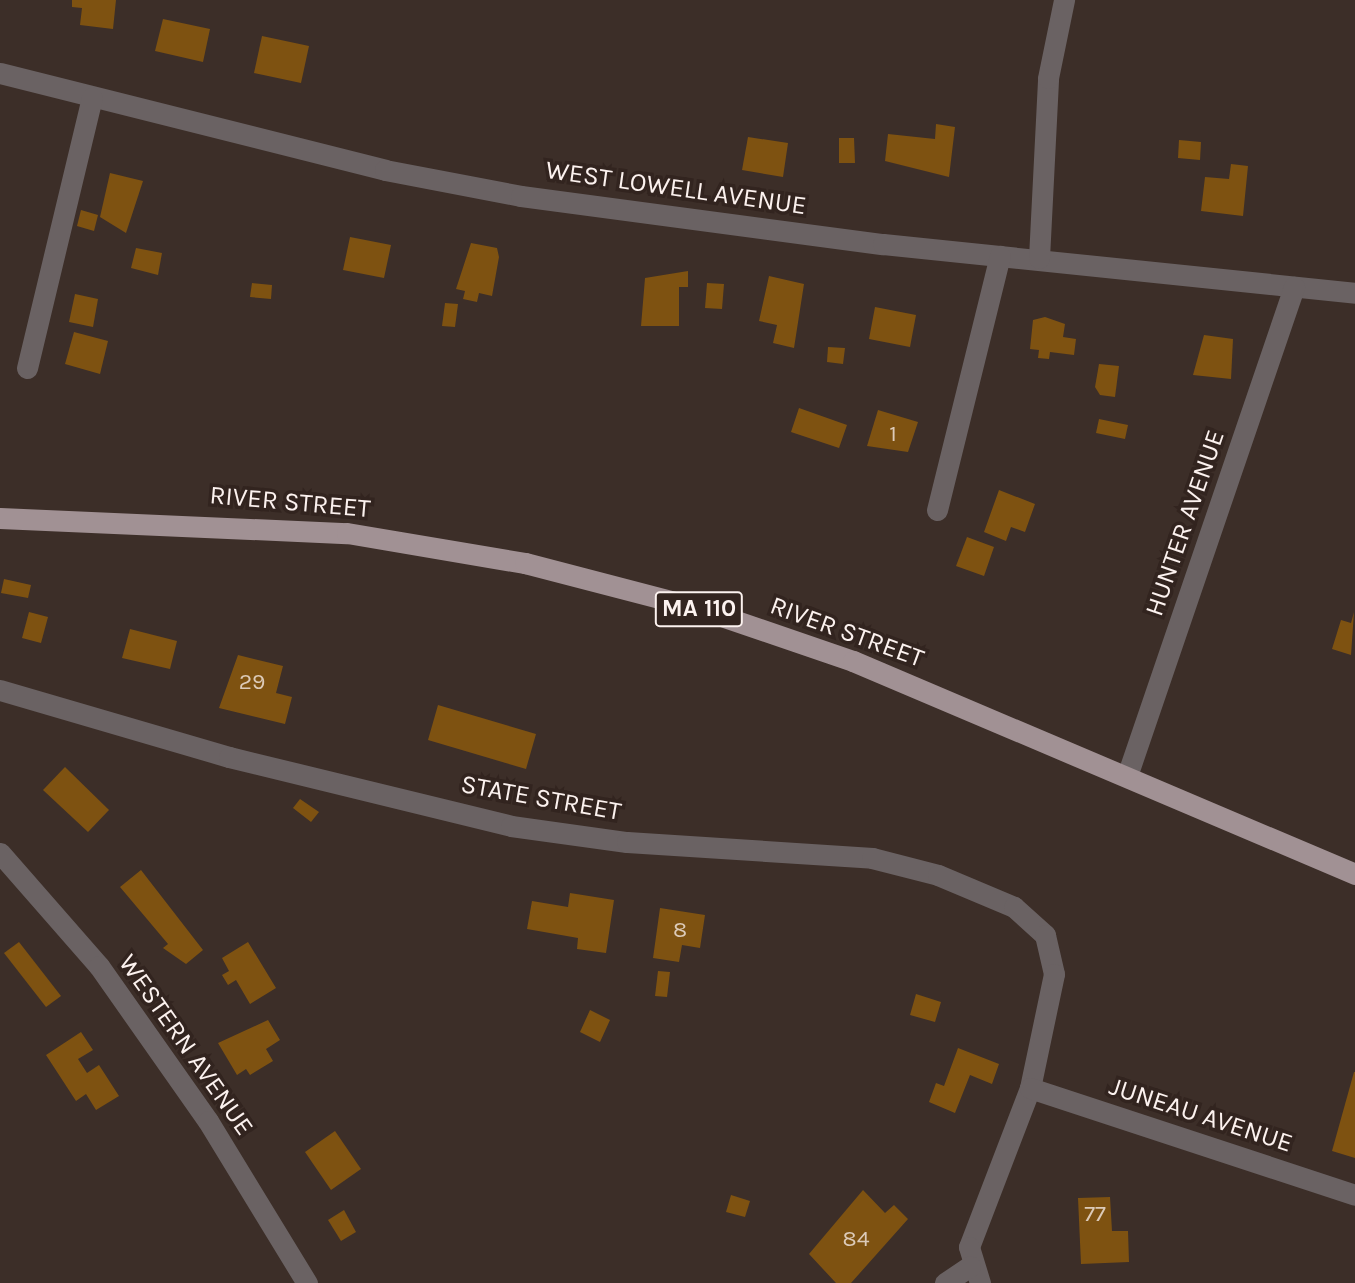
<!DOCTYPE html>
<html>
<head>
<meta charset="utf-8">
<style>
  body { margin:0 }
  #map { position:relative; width:1355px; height:1283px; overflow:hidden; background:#3c2e28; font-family:Karla,sans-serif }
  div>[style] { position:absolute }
  .building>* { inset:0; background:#7e5211 }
  .minor>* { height:21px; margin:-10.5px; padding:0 10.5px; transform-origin:10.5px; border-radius:10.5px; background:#6a6263 }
  .major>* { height:21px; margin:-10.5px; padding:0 10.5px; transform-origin:10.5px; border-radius:10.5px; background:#a19194 }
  span { translate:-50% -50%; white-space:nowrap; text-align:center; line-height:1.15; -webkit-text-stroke:7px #32241f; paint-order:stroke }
  .number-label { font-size:23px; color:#dccab8 }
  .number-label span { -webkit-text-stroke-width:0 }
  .shield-label span { padding:2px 5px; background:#32241f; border:2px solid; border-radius:5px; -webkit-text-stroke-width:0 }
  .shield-label { font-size:24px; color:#fcf2ef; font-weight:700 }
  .street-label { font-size:26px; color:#fcf2ef }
</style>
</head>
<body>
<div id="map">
  <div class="building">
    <div style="clip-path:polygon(72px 0,116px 0,113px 29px,80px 25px,82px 8px,72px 7px)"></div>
    <div style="clip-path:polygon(163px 19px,210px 29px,203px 62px,155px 51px)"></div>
    <div style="clip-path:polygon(262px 36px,309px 46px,301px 83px,254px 73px)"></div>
    <div style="clip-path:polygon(936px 124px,955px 127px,949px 177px,885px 161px,888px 134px,935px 139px)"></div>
    <div style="clip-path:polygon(748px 137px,788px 143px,783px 177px,742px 170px)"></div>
    <div style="clip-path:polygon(839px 138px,854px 138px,855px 163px,839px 163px)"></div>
    <div style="clip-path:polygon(1179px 140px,1201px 142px,1200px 160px,1178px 158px)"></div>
    <div style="clip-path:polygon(1231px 164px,1248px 166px,1243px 216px,1201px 211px,1205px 177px,1229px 179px)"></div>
    <div style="clip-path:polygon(110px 173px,143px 181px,126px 233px,100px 217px)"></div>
    <div style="clip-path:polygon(81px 210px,98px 215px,94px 231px,77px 226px)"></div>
    <div style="clip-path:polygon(350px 237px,391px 245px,384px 278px,343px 270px)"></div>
    <div style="clip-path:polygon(471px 243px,497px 248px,499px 257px,492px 296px,479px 293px,477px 302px,463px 299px,465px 291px,456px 289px)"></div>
    <div style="clip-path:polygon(136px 248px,162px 253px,158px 275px,131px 268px)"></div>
    <div style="clip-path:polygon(688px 271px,688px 287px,679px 287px,679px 326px,641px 326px,645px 278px)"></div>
    <div style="clip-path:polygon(769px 276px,804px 284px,794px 348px,773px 343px,777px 325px,759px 321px)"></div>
    <div style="clip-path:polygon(252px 283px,272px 285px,271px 299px,250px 297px)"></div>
    <div style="clip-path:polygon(707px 283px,724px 284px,722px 309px,705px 308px)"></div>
    <div style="clip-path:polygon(75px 294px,98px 299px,93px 327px,69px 322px)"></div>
    <div style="clip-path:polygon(445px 303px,458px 304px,455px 327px,442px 326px)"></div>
    <div style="clip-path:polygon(875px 307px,916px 315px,910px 347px,869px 339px)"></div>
    <div style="clip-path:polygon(1045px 317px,1065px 324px,1063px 337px,1076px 339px,1074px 355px,1050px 352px,1049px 359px,1038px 358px,1039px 350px,1030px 349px,1033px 320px)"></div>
    <div style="clip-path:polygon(74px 332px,108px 341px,100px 374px,65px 364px)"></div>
    <div style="clip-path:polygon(1204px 335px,1233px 339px,1231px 379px,1193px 375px)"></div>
    <div style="clip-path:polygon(828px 347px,845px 348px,843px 364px,827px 362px)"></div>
    <div style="clip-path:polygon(1099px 364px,1119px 366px,1115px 397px,1100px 395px,1095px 387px)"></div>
    <div style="clip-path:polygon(799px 408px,847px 425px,839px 448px,791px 432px)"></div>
    <div style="clip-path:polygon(878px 410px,918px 422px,908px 452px,867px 446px)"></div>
    <div style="clip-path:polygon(1099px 419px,1128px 425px,1125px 439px,1096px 433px)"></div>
    <div style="clip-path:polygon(999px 490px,1035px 504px,1025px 532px,1011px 527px,1006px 541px,984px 532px)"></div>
    <div style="clip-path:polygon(967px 537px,994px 547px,984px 576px,956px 566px)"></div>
    <div style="clip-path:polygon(4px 579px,31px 585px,28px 598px,1px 593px)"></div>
    <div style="clip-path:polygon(29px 612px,48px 617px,41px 643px,22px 638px)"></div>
    <div style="clip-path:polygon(1354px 612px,1351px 655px,1332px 649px,1341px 620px,1351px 623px)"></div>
    <div style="clip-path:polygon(130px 629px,177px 641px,170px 669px,122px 658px)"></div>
    <div style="clip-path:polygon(238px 655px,283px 666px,276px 693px,292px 697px,285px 724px,219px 708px)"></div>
    <div style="clip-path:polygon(438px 705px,536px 734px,526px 769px,428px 740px)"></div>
    <div style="clip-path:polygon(65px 767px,109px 810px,88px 832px,43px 790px)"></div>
    <div style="clip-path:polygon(300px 799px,319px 812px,311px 822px,293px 808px)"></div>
    <div style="clip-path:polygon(141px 870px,203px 950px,186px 964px,163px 948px,168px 944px,120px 887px)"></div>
    <div style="clip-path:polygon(570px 893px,614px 900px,606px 953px,577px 949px,578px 938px,527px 929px,532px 901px,568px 907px)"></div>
    <div style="clip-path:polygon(660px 908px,705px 915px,700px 948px,682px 945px,679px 962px,653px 958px)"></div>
    <div style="clip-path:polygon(19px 942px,61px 996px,46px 1007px,4px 953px)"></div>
    <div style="clip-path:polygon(248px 942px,276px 988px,250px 1004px,236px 980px,228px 985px,222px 975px,229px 971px,222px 958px)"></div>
    <div style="clip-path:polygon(658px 971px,670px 972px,667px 997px,655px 996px)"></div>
    <div style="clip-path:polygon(916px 994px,941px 1002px,935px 1022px,910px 1015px)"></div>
    <div style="clip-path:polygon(590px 1010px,610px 1020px,600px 1042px,580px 1032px)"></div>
    <div style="clip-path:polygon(268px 1020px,280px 1040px,266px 1049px,273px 1061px,250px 1075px,246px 1069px,237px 1075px,218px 1043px)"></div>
    <div style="clip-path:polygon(81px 1032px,93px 1050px,78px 1059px,87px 1073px,99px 1065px,119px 1096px,96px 1110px,86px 1094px,76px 1101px,46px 1055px)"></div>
    <div style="clip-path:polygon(958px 1048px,999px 1064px,992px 1084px,970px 1075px,955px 1113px,929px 1102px,936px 1083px,944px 1086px)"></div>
    <div style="clip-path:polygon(1354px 1072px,1355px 1072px,1355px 1158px,1332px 1151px)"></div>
    <div style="clip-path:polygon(335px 1131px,361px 1169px,331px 1190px,305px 1152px)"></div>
    <div style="clip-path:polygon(863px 1190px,885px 1213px,894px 1205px,908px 1219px,851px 1283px,836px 1283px,809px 1254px)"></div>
    <div style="clip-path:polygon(731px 1195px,750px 1201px,745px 1217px,726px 1212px)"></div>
    <div style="clip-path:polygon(1110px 1197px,1112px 1231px,1128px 1231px,1129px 1262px,1081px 1264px,1078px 1198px)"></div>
    <div style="clip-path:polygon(344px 1210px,356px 1232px,341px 1241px,328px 1220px)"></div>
  </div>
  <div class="minor">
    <div style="left:0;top:73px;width:397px;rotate:14.1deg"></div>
    <div style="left:385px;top:170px;width:138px;rotate:10.8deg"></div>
    <div style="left:521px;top:196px;width:365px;rotate:7.6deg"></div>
    <div style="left:883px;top:244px;width:475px;rotate:5.9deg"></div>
    <div style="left:1039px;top:258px;width:180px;rotate:-87.1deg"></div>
    <div style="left:1048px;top:78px;width:80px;rotate:-78.4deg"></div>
    <div style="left:27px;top:368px;width:278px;rotate:-76.5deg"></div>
    <div style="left:937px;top:510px;width:262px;rotate:-76.1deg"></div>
    <div style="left:0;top:690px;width:239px;rotate:16.3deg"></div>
    <div style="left:229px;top:757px;width:290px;rotate:13.7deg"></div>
    <div style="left:511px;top:826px;width:117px;rotate:7.9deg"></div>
    <div style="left:627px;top:842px;width:246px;rotate:3.7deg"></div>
    <div style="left:872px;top:858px;width:68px;rotate:14.4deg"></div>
    <div style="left:938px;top:875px;width:82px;rotate:22.8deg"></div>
    <div style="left:1014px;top:907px;width:42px;rotate:42.1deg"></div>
    <div style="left:1045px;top:935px;width:40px;rotate:77deg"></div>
    <div style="left:1054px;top:974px;width:116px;rotate:101.9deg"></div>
    <div style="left:1030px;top:1088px;width:170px;rotate:111deg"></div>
    <div style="left:969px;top:1247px;width:38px;rotate:73deg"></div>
    <div style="left:1127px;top:776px;width:517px;rotate:-71.14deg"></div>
    <div style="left:0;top:853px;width:150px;rotate:48.8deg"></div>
    <div style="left:99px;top:966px;width:189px;rotate:54.9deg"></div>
    <div style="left:208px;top:1121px;width:190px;rotate:58.6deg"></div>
    <div style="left:1030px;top:1088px;width:342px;rotate:18.2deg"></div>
    <div style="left:945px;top:1283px;width:30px;rotate:-34deg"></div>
  </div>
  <div class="major">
    <div style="left:0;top:518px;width:347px;rotate:2.5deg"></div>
    <div style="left:347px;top:533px;width:181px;rotate:9.6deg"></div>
    <div style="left:525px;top:563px;width:182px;rotate:14.6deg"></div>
    <div style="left:701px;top:609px;width:161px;rotate:18.9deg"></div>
    <div style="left:853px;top:661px;width:545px;rotate:22.99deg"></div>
  </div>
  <div class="number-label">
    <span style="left:893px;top:434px">1</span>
    <span style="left:252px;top:682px">29</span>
    <span style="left:680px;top:930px">8</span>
    <span style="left:1095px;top:1214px">77</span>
    <span style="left:856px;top:1239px">84</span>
  </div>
  <div class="shield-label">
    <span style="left:699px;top:609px">MA 110</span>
  </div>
  <div class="street-label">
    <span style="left:676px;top:188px;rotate:8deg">WEST LOWELL AVENUE</span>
    <span style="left:290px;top:502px;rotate:5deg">RIVER STREET</span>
    <span style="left:1185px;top:523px;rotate:-71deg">HUNTER AVENUE</span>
    <span style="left:847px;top:632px;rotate:20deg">RIVER STREET</span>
    <span style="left:541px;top:798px;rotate:10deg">STATE STREET</span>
    <span style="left:186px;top:1045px;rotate:55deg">WESTERN AVENUE</span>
    <span style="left:1201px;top:1115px;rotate:18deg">JUNEAU AVENUE</span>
  </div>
</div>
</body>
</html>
